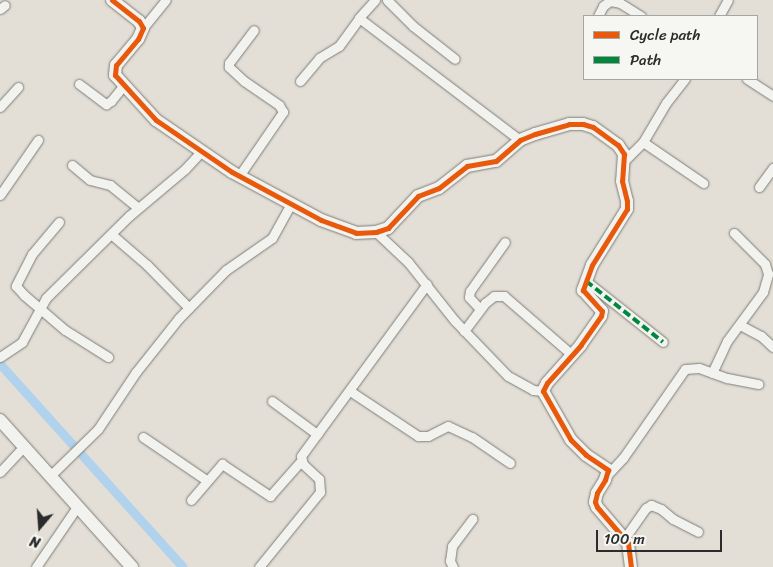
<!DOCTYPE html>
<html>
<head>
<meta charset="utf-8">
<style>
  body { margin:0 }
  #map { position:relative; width:773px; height:567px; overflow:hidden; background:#e3dfd6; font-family:Sriracha,sans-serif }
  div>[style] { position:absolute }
  .canal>* { height:9px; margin:-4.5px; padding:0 4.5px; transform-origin:4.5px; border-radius:4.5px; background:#b0d2ed }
  .roads { filter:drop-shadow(0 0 1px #7e7c78) drop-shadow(0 0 1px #7e7c78) }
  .street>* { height:9px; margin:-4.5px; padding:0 4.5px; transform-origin:4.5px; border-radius:4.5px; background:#f2f2ef }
  .secondary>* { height:12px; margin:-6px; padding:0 6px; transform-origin:6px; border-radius:6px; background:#f2f2ef }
  .quiet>* { height:4px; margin-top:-2px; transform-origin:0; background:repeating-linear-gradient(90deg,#00873e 0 8px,transparent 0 12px) }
  .cycleway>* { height:5px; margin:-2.5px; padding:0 2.5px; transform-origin:2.5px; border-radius:2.5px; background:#e8590c }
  span { translate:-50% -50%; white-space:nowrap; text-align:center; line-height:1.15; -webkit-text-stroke:4px #f6f6f2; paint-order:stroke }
  .legend { position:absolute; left:583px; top:15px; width:175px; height:65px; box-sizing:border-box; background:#f6f6f2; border:1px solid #a5a5a2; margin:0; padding:6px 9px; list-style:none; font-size:15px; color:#2b2b2b }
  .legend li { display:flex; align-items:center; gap:10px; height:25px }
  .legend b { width:25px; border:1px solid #a5a5a2 }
  .north { position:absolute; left:15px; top:502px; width:50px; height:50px; -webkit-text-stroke:4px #f6f6f2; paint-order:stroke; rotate:198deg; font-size:14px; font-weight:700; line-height:20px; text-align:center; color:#2b2b2b }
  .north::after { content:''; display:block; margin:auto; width:18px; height:22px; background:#2b2b2b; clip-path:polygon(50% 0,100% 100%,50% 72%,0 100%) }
  .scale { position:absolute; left:596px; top:530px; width:126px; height:22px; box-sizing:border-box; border:2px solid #2b2b2b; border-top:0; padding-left:6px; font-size:15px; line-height:18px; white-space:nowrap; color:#2b2b2b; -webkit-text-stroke:4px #f6f6f2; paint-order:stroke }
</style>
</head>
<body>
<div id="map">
  <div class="canal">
    <div style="left:0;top:364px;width:273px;rotate:48deg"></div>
  </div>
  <div class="roads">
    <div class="street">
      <div style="left:375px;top:0;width:24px;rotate:132deg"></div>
      <div style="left:359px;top:18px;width:202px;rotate:37.2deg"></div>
      <div style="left:387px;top:0;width:37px;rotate:45deg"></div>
      <div style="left:413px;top:26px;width:53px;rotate:38.2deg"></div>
      <div style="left:0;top:9px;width:6px;rotate:-39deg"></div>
      <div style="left:598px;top:16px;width:11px;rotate:-63deg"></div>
      <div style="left:603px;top:6px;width:9px;rotate:-36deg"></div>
      <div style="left:610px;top:1px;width:10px;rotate:11deg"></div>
      <div style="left:620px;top:3px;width:25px;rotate:32deg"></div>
      <div style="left:719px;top:16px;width:18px;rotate:-61deg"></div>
      <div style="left:143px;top:28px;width:36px;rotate:-51deg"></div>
      <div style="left:747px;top:79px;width:31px;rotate:33deg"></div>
      <div style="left:300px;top:81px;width:30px;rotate:-50deg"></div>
      <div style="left:319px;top:58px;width:23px;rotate:-31deg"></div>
      <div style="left:339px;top:46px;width:34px;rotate:-54deg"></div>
      <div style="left:79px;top:84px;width:34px;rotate:37deg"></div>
      <div style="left:106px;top:104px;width:6px;rotate:-31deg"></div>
      <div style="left:111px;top:101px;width:19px;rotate:-51deg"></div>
      <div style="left:0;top:107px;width:27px;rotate:-48deg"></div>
      <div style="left:643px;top:142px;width:73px;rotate:34.3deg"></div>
      <div style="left:625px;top:160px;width:25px;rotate:-45deg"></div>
      <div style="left:643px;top:142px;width:45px;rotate:-59.5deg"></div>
      <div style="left:666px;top:103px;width:31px;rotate:-52deg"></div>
      <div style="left:72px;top:165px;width:23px;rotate:40deg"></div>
      <div style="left:90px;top:180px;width:21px;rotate:14deg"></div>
      <div style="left:110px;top:185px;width:36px;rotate:39deg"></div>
      <div style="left:239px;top:176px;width:78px;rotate:-55.5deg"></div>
      <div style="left:283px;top:112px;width:8px;rotate:-120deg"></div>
      <div style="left:279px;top:105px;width:42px;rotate:-145.6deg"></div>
      <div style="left:244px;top:81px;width:21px;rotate:-137deg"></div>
      <div style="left:229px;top:67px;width:4px;rotate:-90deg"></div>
      <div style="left:229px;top:63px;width:41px;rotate:-52.9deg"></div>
      <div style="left:759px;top:187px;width:24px;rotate:-54deg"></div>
      <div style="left:0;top:195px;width:67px;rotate:-55.4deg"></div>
      <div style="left:59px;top:222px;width:42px;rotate:130.2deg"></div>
      <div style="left:32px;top:254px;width:36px;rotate:117deg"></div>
      <div style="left:16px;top:286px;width:12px;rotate:48deg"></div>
      <div style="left:24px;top:295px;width:54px;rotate:40.5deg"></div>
      <div style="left:65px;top:330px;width:51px;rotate:32.1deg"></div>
      <div style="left:376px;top:232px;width:44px;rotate:43.2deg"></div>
      <div style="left:408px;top:262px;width:75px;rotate:51.5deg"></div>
      <div style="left:455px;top:321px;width:76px;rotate:46.1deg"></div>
      <div style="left:508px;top:376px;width:29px;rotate:29deg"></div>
      <div style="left:533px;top:390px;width:10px;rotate:6deg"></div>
      <div style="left:111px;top:234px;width:48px;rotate:40.7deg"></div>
      <div style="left:147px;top:265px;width:60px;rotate:45.7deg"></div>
      <div style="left:586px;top:281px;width:98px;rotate:38.4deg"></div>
      <div style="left:480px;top:309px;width:16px;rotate:-133deg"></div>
      <div style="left:469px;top:297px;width:6px;rotate:-81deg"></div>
      <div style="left:470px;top:291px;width:60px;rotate:-54.5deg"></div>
      <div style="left:740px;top:325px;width:24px;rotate:28deg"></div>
      <div style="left:761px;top:336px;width:16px;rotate:43deg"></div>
      <div style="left:464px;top:331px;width:35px;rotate:-53deg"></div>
      <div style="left:485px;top:303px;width:11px;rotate:-38deg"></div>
      <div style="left:494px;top:296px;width:10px"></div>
      <div style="left:504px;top:296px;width:90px;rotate:40.9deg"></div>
      <div style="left:0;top:357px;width:27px;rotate:-34deg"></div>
      <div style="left:22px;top:342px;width:50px;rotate:-61.4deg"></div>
      <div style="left:46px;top:298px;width:117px;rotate:-44.7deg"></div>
      <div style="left:129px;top:216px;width:73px;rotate:-40deg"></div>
      <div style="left:185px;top:169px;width:23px;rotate:-47deg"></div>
      <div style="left:712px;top:373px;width:35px;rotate:-65deg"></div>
      <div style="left:727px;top:341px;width:61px;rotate:-53.7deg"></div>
      <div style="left:763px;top:292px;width:19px;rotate:-74deg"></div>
      <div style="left:768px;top:274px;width:10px;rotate:-107deg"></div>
      <div style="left:765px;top:264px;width:44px;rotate:-135deg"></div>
      <div style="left:350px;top:391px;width:82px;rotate:33.5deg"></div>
      <div style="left:418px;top:436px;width:10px"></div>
      <div style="left:428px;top:436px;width:22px;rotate:-27deg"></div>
      <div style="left:448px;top:426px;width:26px;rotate:25deg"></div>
      <div style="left:472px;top:437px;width:46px;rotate:34.4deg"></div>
      <div style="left:272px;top:401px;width:56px;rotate:36.3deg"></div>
      <div style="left:143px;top:437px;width:76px;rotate:34.3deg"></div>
      <div style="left:0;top:472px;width:34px;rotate:-47deg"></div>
      <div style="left:608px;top:474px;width:22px;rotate:-47deg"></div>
      <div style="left:623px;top:458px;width:108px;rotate:-55.1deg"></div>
      <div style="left:685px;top:369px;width:14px;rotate:-4deg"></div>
      <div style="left:699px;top:368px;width:30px;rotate:20deg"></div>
      <div style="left:727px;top:378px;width:32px;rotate:11deg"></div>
      <div style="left:50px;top:476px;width:67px;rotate:-44.4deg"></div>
      <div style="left:98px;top:429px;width:69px;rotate:-56.3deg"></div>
      <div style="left:136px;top:372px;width:69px;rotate:-51.5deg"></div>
      <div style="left:179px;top:318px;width:67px;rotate:-45.6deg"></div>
      <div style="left:226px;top:270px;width:56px;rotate:-34.8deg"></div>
      <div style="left:272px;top:238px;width:39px;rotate:-61deg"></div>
      <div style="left:191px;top:500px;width:48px;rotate:-49.3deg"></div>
      <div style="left:222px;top:464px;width:58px;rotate:33.7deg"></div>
      <div style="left:270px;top:496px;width:47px;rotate:-48.5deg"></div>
      <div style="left:624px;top:539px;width:38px;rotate:-55deg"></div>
      <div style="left:646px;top:508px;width:6px;rotate:-31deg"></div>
      <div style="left:651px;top:505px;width:11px;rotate:22deg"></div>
      <div style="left:661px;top:509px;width:16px;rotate:40deg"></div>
      <div style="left:673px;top:519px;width:28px;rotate:27deg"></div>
      <div style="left:36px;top:567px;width:73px;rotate:-55.7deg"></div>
      <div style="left:259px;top:567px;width:97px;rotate:-50.9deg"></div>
      <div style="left:320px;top:492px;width:13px;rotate:-94deg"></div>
      <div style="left:319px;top:479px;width:22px;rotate:-137deg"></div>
      <div style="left:303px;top:464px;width:8px;rotate:-104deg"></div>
      <div style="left:301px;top:456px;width:213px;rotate:-53.8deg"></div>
      <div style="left:453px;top:567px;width:7px;rotate:-117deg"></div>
      <div style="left:450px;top:561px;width:15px;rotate:-82deg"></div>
      <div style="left:452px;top:546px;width:34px;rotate:-53deg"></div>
    </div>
    <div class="secondary">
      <div style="left:112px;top:0;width:34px;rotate:38deg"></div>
      <div style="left:139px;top:21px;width:8px;rotate:60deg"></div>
      <div style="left:143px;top:28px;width:12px;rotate:114deg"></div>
      <div style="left:138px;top:39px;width:34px;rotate:130deg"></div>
      <div style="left:116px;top:65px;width:10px;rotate:96deg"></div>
      <div style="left:115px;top:75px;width:61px;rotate:47.7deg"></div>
      <div style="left:156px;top:120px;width:92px;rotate:34.4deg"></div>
      <div style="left:232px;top:172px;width:101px;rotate:28.3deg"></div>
      <div style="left:321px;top:220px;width:37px;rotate:20deg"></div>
      <div style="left:356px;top:233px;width:20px;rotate:-3deg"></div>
      <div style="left:376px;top:232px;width:13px;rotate:-18deg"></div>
      <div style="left:388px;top:228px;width:44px;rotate:-46.8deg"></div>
      <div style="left:418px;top:196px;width:22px;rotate:-21deg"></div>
      <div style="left:439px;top:188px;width:36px;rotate:-38deg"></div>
      <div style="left:467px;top:166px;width:29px;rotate:-10deg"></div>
      <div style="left:496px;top:161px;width:32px;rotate:-41deg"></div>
      <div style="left:520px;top:140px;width:16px;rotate:-22deg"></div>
      <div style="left:535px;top:134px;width:35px;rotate:-16deg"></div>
      <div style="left:569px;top:124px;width:14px"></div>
      <div style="left:583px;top:124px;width:10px;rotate:17deg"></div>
      <div style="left:593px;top:127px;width:31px;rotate:36deg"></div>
      <div style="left:618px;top:145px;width:11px;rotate:56deg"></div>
      <div style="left:624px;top:154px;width:27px;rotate:94deg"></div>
      <div style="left:622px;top:181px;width:21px;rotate:76deg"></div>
      <div style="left:627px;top:201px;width:8px;rotate:90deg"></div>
      <div style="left:627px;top:209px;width:66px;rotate:122deg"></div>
      <div style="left:592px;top:265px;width:27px;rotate:110deg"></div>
      <div style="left:583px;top:290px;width:28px;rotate:48deg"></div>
      <div style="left:602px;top:311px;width:5px;rotate:101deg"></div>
      <div style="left:601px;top:316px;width:35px;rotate:125deg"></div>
      <div style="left:581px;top:345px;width:51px;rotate:131.8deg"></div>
      <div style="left:547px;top:383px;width:9px;rotate:117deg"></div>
      <div style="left:543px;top:391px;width:56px;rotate:60.3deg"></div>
      <div style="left:571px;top:440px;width:21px;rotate:45deg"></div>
      <div style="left:586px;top:455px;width:27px;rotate:34deg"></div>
      <div style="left:608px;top:470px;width:10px;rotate:107deg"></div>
      <div style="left:605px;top:480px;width:15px;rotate:122deg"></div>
      <div style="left:597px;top:493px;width:9px;rotate:103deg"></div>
      <div style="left:595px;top:502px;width:5px;rotate:68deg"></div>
      <div style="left:597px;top:507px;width:48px;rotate:49.3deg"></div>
      <div style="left:628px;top:543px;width:24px;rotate:83deg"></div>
      <div style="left:0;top:420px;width:198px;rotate:48.1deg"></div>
    </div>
  </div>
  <div class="quiet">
    <div style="left:586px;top:281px;width:98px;rotate:38.4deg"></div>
  </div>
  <div class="cycleway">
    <div style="left:112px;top:0;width:34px;rotate:38deg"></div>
    <div style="left:139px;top:21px;width:8px;rotate:60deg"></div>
    <div style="left:143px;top:28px;width:12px;rotate:114deg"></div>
    <div style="left:138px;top:39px;width:34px;rotate:130deg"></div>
    <div style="left:116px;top:65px;width:10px;rotate:96deg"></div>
    <div style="left:115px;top:75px;width:61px;rotate:47.7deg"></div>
    <div style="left:156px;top:120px;width:92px;rotate:34.4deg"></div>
    <div style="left:232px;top:172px;width:101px;rotate:28.3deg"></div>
    <div style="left:321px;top:220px;width:37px;rotate:20deg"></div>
    <div style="left:356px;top:233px;width:20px;rotate:-3deg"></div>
    <div style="left:376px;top:232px;width:13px;rotate:-18deg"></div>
    <div style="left:388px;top:228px;width:44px;rotate:-46.8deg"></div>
    <div style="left:418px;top:196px;width:22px;rotate:-21deg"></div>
    <div style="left:439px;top:188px;width:36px;rotate:-38deg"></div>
    <div style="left:467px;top:166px;width:29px;rotate:-10deg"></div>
    <div style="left:496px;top:161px;width:32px;rotate:-41deg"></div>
    <div style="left:520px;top:140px;width:16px;rotate:-22deg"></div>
    <div style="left:535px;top:134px;width:35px;rotate:-16deg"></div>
    <div style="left:569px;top:124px;width:14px"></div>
    <div style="left:583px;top:124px;width:10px;rotate:17deg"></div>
    <div style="left:593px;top:127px;width:31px;rotate:36deg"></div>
    <div style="left:618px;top:145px;width:11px;rotate:56deg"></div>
    <div style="left:624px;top:154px;width:27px;rotate:94deg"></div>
    <div style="left:622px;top:181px;width:21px;rotate:76deg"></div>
    <div style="left:627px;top:201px;width:8px;rotate:90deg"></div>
    <div style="left:627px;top:209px;width:66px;rotate:122deg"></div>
    <div style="left:592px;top:265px;width:27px;rotate:110deg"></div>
    <div style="left:583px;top:290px;width:28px;rotate:48deg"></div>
    <div style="left:602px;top:311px;width:5px;rotate:101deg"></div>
    <div style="left:601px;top:316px;width:35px;rotate:125deg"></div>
    <div style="left:581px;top:345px;width:51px;rotate:131.8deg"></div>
    <div style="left:547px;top:383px;width:9px;rotate:117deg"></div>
    <div style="left:543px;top:391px;width:56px;rotate:60.3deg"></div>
    <div style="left:571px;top:440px;width:21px;rotate:45deg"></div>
    <div style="left:586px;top:455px;width:27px;rotate:34deg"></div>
    <div style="left:608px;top:470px;width:10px;rotate:107deg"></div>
    <div style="left:605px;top:480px;width:15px;rotate:122deg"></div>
    <div style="left:597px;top:493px;width:9px;rotate:103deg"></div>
    <div style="left:595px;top:502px;width:5px;rotate:68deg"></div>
    <div style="left:597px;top:507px;width:48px;rotate:49.3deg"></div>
    <div style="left:628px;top:543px;width:24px;rotate:83deg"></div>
  </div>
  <ul class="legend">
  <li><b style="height:6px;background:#e8590c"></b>Cycle path</li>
  <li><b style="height:6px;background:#00873e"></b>Path</li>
  </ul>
  <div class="north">N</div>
  <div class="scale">100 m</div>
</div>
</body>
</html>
